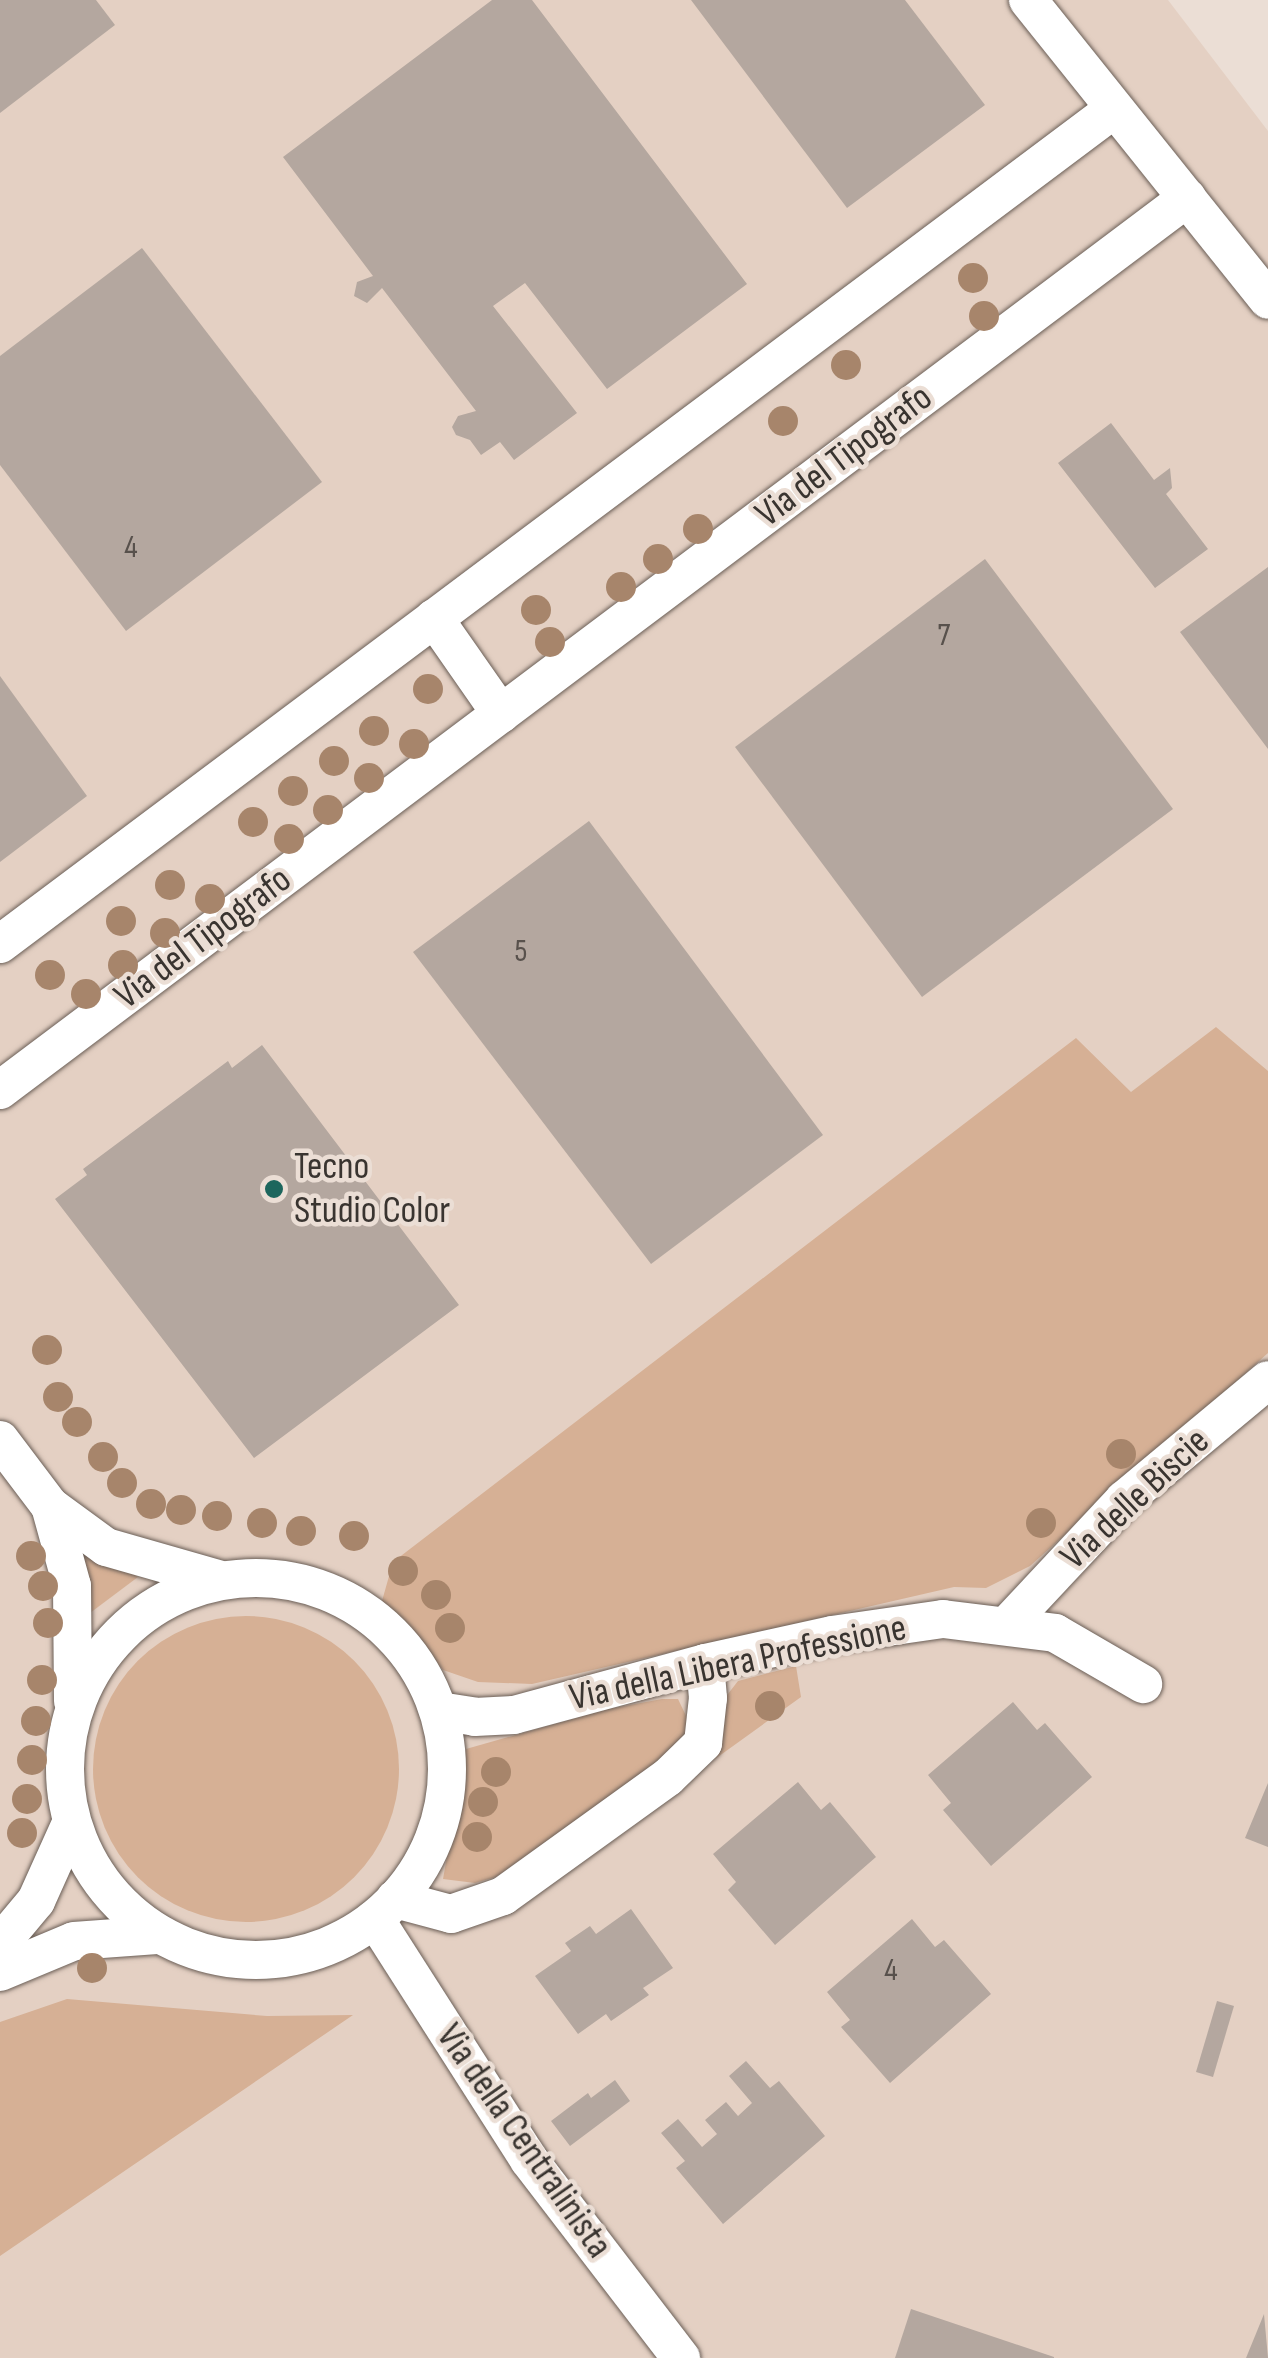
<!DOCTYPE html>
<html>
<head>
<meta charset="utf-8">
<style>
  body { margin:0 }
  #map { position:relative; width:1268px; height:2358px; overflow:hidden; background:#ebded5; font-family:"Sofia Sans Condensed",sans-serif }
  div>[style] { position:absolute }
  .built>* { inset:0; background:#e4d0c3 }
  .green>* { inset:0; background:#d6b095 }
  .round { border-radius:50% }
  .building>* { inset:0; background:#b4a79f }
  .roads { filter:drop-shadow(0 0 2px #6a5e56) drop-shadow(0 0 2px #6a5e56) }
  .street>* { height:38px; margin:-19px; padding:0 19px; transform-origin:19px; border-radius:19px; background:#fff }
  .street>.ring { margin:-19px; padding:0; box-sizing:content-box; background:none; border:38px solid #fff; border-radius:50% }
  .trees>* { width:30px; height:30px; margin:-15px; border-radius:50%; background:#a7856b }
  .dots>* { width:28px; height:28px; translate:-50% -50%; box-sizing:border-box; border:5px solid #ebded5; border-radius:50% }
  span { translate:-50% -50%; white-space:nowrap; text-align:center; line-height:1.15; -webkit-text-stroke:9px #ebded5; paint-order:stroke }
  .number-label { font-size:32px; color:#58514c }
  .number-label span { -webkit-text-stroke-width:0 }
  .street-label { font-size:38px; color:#393430 }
  .poi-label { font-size:38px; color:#393430 }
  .left { translate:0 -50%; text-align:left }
</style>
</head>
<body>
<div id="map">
  <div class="built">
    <div style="clip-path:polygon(0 0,1168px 0,1268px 131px,1268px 2358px,0 2358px)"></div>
  </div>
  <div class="green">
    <div style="clip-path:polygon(1216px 1027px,1268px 1071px,1268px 1353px,1030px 1566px,986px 1588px,954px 1587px,532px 1684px,478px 1682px,443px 1670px,382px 1601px,393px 1562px,1076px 1038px,1131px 1092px)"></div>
    <div style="clip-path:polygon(79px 1540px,138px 1577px,90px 1613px)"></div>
    <div class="round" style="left:93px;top:1616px;width:306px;height:306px"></div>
    <div style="clip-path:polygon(796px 1666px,801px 1697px,715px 1759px,723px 1731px,721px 1703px,738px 1681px)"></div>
    <div style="clip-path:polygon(662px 1699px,678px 1699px,688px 1720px,689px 1741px,496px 1877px,475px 1883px,443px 1879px,466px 1749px,608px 1709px)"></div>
    <div style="clip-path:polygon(67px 1999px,267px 2016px,353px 2015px,0 2256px,0 2022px)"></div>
  </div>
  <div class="building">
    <div style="clip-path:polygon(0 0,96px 0,115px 25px,0 113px)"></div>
    <div style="clip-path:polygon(492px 0,532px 0,747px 284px,607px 389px,525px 283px,493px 306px,577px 413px,514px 460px,500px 442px,481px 455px,470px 440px,456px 435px,452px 427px,458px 416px,476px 411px,382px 288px,367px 303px,354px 296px,357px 282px,373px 276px,283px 157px)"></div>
    <div style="clip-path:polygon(691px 0,905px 0,985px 105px,847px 208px)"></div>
    <div style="clip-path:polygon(142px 248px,322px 482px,126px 631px,0 465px,0 356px)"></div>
    <div style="clip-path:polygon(1111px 423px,1154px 480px,1170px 468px,1172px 488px,1166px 494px,1208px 549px,1155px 588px,1058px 463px)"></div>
    <div style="clip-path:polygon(985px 559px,1173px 809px,922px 997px,735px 747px)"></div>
    <div style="clip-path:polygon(1268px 567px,1268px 749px,1180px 632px)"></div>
    <div style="clip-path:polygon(0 676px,87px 796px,0 862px)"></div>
    <div style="clip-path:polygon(589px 821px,823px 1135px,651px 1264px,413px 952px)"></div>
    <div style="clip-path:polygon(262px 1045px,459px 1305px,254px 1458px,55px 1199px,87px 1175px,83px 1169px,228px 1061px,232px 1068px)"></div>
    <div style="clip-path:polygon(1013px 1702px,1037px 1730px,1045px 1723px,1092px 1777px,991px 1866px,943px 1810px,951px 1803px,928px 1775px)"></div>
    <div style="clip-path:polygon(798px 1782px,821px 1810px,830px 1802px,876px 1857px,775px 1945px,728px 1890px,736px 1882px,713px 1854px)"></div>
    <div style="clip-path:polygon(1268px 1783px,1268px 1847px,1245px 1838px)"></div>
    <div style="clip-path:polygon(631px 1909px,673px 1968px,643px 1988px,649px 1995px,611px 2021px,606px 2014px,578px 2034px,535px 1976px,571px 1951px,565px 1943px,590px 1926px,596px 1934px)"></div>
    <div style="clip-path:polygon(912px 1919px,935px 1947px,944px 1940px,991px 1994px,890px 2083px,841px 2027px,850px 2020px,827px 1992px)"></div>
    <div style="clip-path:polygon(1217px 2001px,1234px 2006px,1213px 2077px,1196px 2072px)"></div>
    <div style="clip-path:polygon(746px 2061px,770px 2088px,779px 2081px,825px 2136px,723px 2224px,676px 2168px,685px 2161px,661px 2133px,678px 2119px,702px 2147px,717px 2134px,705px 2120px,726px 2102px,738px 2116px,752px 2103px,729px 2076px)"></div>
    <div style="clip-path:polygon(615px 2080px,630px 2101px,570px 2146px,551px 2121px,588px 2093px,591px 2098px)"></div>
    <div style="clip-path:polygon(911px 2309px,1054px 2357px,1054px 2358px,895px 2358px)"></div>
    <div style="clip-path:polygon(1264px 2314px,1268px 2358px,1246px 2358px)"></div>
  </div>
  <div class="roads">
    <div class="street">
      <div style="left:1028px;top:0;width:384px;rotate:51.3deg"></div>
      <div style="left:434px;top:618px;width:117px;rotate:55.1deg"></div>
      <div style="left:0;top:944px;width:1391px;rotate:-36.85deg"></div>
      <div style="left:0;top:1090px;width:1485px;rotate:-36.92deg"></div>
      <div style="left:0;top:1440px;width:83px;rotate:52.9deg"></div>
      <div style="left:50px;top:1506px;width:69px;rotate:36.2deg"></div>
      <div style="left:106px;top:1547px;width:120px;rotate:16deg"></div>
      <div style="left:50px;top:1506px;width:83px;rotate:74.6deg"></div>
      <div style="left:72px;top:1586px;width:115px;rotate:89.5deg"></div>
      <div class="ring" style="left:65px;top:1578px;width:344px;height:344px"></div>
      <div style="left:1008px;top:1624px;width:170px;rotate:-46.9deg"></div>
      <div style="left:1124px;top:1500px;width:187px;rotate:-39.8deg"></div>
      <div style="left:439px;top:1711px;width:36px;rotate:9deg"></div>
      <div style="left:475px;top:1717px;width:39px;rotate:-3deg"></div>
      <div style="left:514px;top:1715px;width:198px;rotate:-15.2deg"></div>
      <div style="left:705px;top:1663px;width:130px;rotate:-12.4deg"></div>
      <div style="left:832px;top:1635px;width:112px;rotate:-8.2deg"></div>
      <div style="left:943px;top:1619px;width:113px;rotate:7.1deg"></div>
      <div style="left:1055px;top:1633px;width:102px;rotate:30.1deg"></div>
      <div style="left:395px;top:1899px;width:58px;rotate:15deg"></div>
      <div style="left:451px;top:1914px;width:55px;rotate:-19.1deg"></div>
      <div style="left:503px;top:1896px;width:203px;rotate:-35.8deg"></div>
      <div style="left:668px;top:1777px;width:49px;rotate:-44.2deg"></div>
      <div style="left:703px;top:1743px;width:45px;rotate:-83.7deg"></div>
      <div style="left:708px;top:1698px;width:35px;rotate:-95deg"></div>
      <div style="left:375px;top:1919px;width:286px;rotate:57.4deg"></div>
      <div style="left:529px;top:2160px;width:250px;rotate:52.5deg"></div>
      <div style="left:0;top:1944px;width:56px;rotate:-50.1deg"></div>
      <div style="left:36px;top:1901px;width:85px;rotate:-65.8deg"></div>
      <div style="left:0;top:1972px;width:80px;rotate:-22.7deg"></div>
      <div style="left:74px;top:1941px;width:83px;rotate:-4.1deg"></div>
    </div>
  </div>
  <div class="trees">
    <div style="left:973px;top:278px"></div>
    <div style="left:984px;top:316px"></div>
    <div style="left:846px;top:365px"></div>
    <div style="left:783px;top:421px"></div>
    <div style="left:698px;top:529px"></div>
    <div style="left:658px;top:559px"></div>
    <div style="left:621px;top:587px"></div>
    <div style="left:536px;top:610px"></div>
    <div style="left:550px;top:642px"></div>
    <div style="left:428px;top:689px"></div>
    <div style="left:374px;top:731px"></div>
    <div style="left:414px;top:744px"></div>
    <div style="left:334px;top:761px"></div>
    <div style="left:369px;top:778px"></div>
    <div style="left:293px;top:791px"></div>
    <div style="left:328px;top:810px"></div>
    <div style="left:253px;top:822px"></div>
    <div style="left:289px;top:839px"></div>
    <div style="left:170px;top:885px"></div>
    <div style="left:210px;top:899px"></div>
    <div style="left:121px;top:921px"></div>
    <div style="left:165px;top:933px"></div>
    <div style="left:123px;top:965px"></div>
    <div style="left:50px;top:975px"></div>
    <div style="left:86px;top:994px"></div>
    <div style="left:47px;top:1350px"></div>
    <div style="left:58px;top:1397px"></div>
    <div style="left:77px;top:1422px"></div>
    <div style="left:1121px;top:1454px"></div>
    <div style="left:103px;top:1457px"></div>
    <div style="left:122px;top:1483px"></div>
    <div style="left:151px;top:1504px"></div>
    <div style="left:181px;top:1510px"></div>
    <div style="left:217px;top:1516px"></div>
    <div style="left:262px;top:1523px"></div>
    <div style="left:1041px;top:1523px"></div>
    <div style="left:301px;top:1531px"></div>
    <div style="left:354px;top:1536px"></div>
    <div style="left:31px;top:1556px"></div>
    <div style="left:403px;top:1571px"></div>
    <div style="left:43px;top:1586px"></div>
    <div style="left:436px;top:1595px"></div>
    <div style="left:48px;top:1623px"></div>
    <div style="left:450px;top:1628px"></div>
    <div style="left:42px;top:1680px"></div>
    <div style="left:770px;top:1706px"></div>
    <div style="left:36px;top:1721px"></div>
    <div style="left:32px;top:1760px"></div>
    <div style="left:496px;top:1772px"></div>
    <div style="left:27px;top:1799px"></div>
    <div style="left:483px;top:1802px"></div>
    <div style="left:22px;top:1833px"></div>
    <div style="left:477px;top:1837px"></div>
    <div style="left:92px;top:1968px"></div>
  </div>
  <div class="dots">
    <div style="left:274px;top:1189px;background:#1d665d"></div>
  </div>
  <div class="number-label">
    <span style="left:131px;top:548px">4</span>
    <span style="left:944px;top:636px">7</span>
    <span style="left:521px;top:952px">5</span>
    <span style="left:891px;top:1971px">4</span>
  </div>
  <div class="street-label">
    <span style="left:844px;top:456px;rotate:-37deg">Via del Tipografo</span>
    <span style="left:203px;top:938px;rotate:-37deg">Via del Tipografo</span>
    <span style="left:1135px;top:1499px;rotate:-43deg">Via delle Biscie</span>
    <span style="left:738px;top:1663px;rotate:-12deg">Via della Libera Professione</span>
    <span style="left:524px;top:2141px;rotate:55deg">Via della Centralinista</span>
  </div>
  <div class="poi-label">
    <span class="left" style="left:294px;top:1189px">Tecno<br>Studio Color</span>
  </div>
</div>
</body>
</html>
